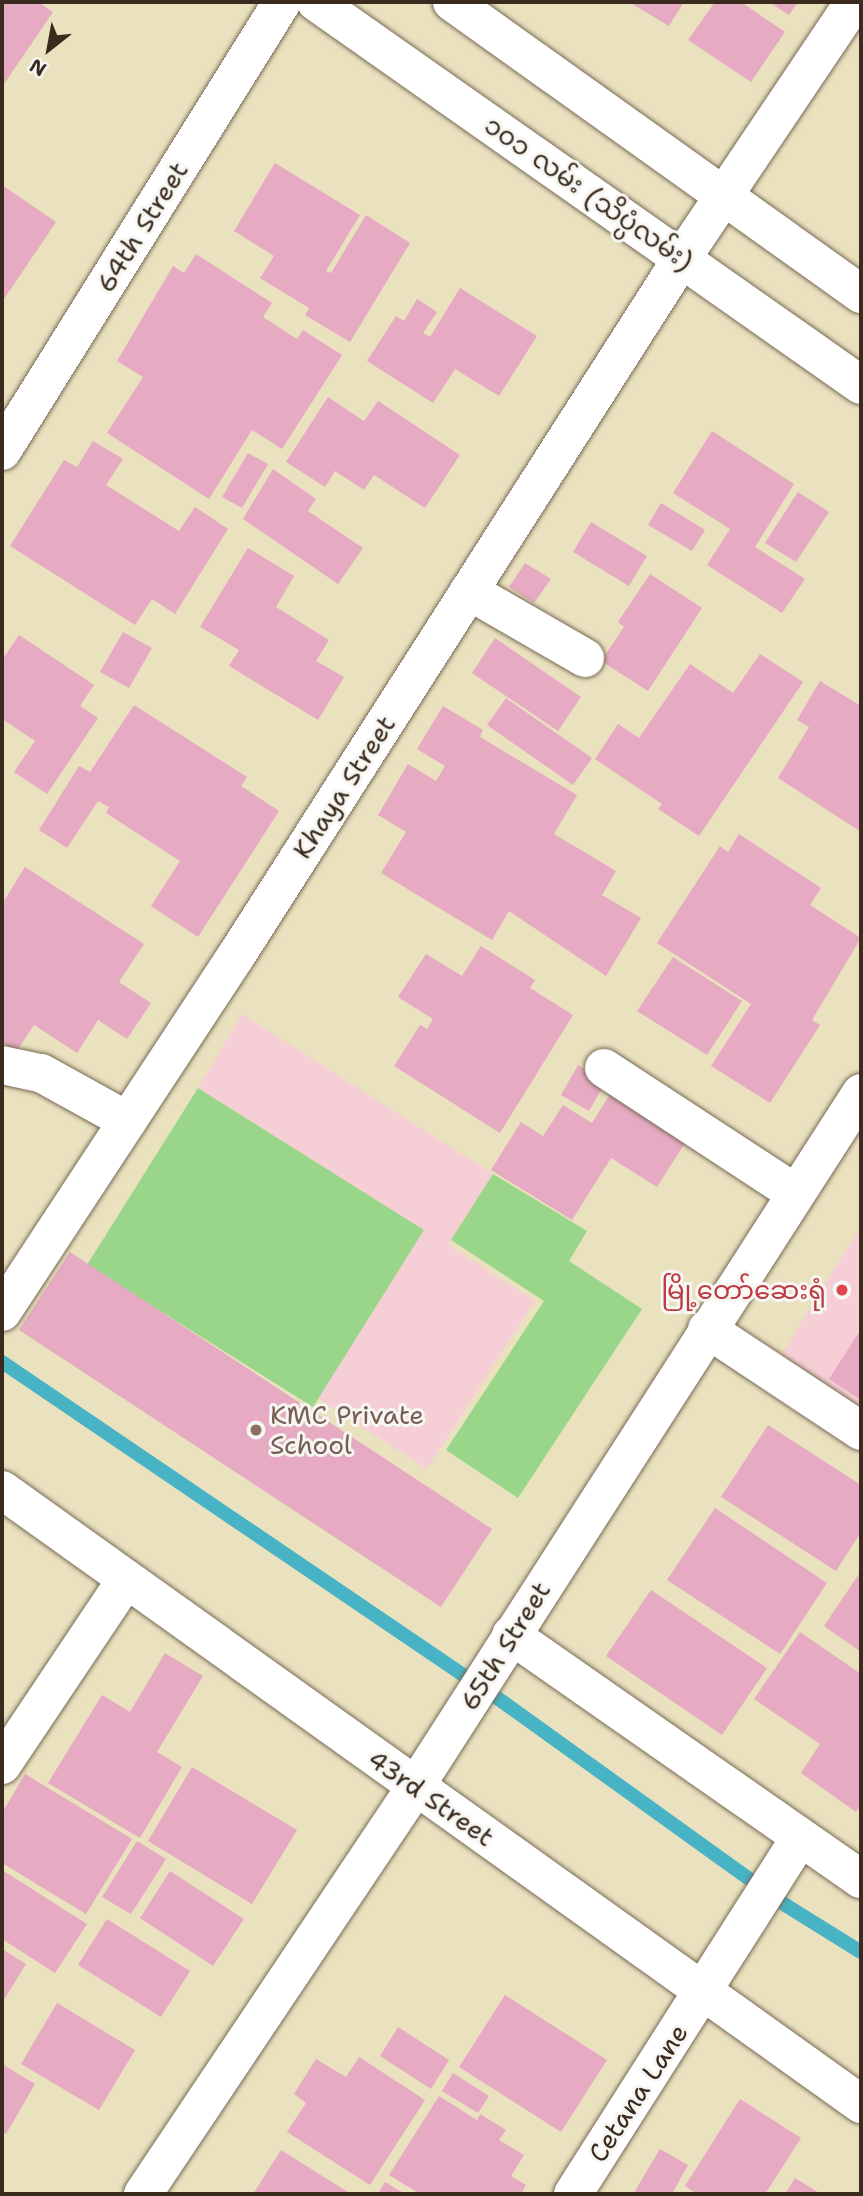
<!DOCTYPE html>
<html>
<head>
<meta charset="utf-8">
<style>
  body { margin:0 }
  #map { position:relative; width:863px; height:2196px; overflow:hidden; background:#eae1bf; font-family:"Shantell Sans","Noto Sans Myanmar",sans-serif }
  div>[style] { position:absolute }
  .built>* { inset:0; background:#f6cfd6 }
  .green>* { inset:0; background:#99d68a }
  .stream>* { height:14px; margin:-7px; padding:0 7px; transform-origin:7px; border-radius:7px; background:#47b3c5 }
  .building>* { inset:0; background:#e6aac2 }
  .roads { filter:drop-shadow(0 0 2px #786a56) drop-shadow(0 0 2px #786a56) }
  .minor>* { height:38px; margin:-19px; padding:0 19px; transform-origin:19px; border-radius:19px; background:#fff }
  .major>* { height:38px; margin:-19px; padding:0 19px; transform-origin:19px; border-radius:19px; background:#fff }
  .dots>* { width:19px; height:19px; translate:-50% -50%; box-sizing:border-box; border:4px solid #f6f6f2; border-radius:50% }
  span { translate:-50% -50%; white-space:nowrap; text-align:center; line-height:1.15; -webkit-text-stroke:6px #f6f6f2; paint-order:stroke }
  .street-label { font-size:26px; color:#3b2a1e }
  .health-label { font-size:26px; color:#be3a42 }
  .right { translate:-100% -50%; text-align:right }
  .education-label { font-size:26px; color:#785e54 }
  .left { translate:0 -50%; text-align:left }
  .frame { position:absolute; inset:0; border:4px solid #3b2a1e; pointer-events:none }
  .north { position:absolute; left:14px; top:14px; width:70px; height:70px; -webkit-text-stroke:5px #f6f6f2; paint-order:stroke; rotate:211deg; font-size:19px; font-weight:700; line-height:28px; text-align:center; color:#3b2a1e }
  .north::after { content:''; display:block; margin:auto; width:24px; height:32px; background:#3b2a1e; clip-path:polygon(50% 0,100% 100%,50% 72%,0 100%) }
</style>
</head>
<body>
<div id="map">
  <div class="built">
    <div style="clip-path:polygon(242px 1014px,493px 1174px,448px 1245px,535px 1301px,427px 1469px,317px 1398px,424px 1230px,198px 1088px)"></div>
    <div style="clip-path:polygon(861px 1226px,861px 1407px,782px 1354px)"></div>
  </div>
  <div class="green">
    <div style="clip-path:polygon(198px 1088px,424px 1230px,313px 1407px,87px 1265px)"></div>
    <div style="clip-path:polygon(493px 1174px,587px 1231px,569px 1261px,642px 1309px,518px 1498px,446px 1450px,544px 1301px,451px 1240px)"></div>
  </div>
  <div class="stream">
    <div style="left:2px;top:1362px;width:605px;rotate:34.16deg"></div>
    <div style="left:503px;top:1702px;width:350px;rotate:35.7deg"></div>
    <div style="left:787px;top:1906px;width:87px;rotate:31.9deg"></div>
  </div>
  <div class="building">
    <div style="clip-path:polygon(2px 2px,38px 2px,53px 12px,2px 87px)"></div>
    <div style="clip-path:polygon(629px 2px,684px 2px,669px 26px)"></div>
    <div style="clip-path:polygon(715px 2px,741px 2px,785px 32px,751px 82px,688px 40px)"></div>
    <div style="clip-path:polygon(769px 2px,798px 2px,789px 15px)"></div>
    <div style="clip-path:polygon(275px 163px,360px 215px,326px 271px,331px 273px,366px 215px,410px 243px,350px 342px,305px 315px,309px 308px,260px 278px,274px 256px,234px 231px)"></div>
    <div style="clip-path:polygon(2px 185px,56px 222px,2px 302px)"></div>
    <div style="clip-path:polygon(196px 254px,272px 303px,263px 317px,297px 339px,303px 330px,342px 355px,282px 449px,252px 430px,209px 499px,107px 433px,143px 377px,117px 361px,173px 266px,184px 273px)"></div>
    <div style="clip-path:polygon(460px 288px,537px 336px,499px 396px,455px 369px,433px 403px,367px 361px,396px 316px,404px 321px,417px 299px,437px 312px,423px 333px,430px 337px)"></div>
    <div style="clip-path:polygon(328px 397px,364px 421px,378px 401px,460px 455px,425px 508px,374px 475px,364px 490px,335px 471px,325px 487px,286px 462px)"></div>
    <div style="clip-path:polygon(712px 431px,794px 484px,755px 547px,805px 579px,782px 613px,707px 565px,730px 529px,673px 493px)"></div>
    <div style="clip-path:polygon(93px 441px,123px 459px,106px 485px,179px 531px,195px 507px,228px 529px,175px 614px,152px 599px,135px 625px,10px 546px,64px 460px,77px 467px)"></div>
    <div style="clip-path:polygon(248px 453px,268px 464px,242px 508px,222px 497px)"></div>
    <div style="clip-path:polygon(273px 469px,316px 499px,308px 511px,363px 548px,338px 584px,243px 519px)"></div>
    <div style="clip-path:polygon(798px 492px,829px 512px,796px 562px,765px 543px)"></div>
    <div style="clip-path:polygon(661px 503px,705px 530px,692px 551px,648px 525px)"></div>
    <div style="clip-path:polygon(591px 522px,647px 556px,629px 586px,573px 552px)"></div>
    <div style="clip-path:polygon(248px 548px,294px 576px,276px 607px,329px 640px,316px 661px,344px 677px,318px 720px,229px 666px,239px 650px,200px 627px)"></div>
    <div style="clip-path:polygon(525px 563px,551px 579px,534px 603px,509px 587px)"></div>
    <div style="clip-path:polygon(650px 574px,702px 608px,648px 691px,601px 661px,624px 627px,618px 622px)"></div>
    <div style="clip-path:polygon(123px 632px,152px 648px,129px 688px,100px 672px)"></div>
    <div style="clip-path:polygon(19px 635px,94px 685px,80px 706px,98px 718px,47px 794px,14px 772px,35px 741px,2px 719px,2px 660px)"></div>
    <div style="clip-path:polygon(495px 638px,581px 697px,558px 731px,472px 673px)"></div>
    <div style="clip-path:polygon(760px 654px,803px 682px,699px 836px,658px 809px,662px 804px,595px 759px,618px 724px,639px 738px,690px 664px,733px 693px)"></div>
    <div style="clip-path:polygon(820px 681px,861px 706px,861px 832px,778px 778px,809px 727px,797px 720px)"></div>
    <div style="clip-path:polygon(506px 698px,592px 758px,573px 785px,487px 725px)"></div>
    <div style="clip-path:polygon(134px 705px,247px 777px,241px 786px,279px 811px,198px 937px,151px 906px,180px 861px,106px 813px,109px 807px,98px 801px,67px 848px,39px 830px,79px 766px,90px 772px)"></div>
    <div style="clip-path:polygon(443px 706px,483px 730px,480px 737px,577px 795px,554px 834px,616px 871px,602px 895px,641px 918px,606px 976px,509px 911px,492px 940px,381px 873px,406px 832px,378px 815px,408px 764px,436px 781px,445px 766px,417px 749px)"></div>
    <div style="clip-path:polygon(739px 834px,821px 888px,810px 905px,861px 938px,812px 1020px,820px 1025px,770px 1103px,711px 1066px,751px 1004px,657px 943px,720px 846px,728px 852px)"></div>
    <div style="clip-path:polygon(25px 867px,144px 944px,119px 982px,151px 1003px,127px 1039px,98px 1020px,77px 1053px,34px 1025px,16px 1052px,2px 1042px,2px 904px)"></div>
    <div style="clip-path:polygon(481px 946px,535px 980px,530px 988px,573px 1015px,500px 1133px,394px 1066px,420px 1025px,427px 1029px,433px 1019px,398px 997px,426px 954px,462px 976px)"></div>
    <div style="clip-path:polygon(673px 957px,742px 1001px,707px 1055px,637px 1011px)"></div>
    <div style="clip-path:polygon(578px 1065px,606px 1081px,589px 1111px,561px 1095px)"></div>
    <div style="clip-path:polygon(614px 1088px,690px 1135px,657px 1187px,611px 1158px,572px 1220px,491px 1170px,521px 1122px,543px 1136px,563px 1105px,592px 1123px)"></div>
    <div style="clip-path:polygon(70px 1252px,492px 1529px,441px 1607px,19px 1330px)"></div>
    <div style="clip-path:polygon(861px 1329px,861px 1400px,829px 1379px)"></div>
    <div style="clip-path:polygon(768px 1425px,861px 1485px,861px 1532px,836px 1571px,721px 1497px)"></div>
    <div style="clip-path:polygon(715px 1508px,827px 1583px,780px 1654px,667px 1580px)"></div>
    <div style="clip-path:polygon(861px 1571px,861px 1652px,824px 1626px)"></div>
    <div style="clip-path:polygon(651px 1590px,767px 1668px,722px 1735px,606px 1656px)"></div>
    <div style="clip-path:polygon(800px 1632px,861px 1674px,861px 1805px,856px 1812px,801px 1773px,820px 1744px,754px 1699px)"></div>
    <div style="clip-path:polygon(165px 1653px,203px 1676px,157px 1752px,182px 1767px,140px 1838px,48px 1783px,102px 1695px,130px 1712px)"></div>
    <div style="clip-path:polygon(192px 1767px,297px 1830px,252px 1904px,148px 1841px)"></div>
    <div style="clip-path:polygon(25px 1774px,132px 1839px,86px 1914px,2px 1863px,2px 1813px)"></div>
    <div style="clip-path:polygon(137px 1841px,166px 1859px,131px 1914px,102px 1897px)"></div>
    <div style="clip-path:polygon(2px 1870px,87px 1924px,55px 1973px,2px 1939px)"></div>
    <div style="clip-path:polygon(170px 1871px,244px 1919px,213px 1966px,140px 1918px)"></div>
    <div style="clip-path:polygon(107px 1919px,190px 1971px,161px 2017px,78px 1965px)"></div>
    <div style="clip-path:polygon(2px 1949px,26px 1964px,2px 2003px)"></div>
    <div style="clip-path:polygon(505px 1995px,607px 2060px,561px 2132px,459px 2067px)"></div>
    <div style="clip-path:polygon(57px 2003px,135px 2050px,99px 2110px,21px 2064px)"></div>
    <div style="clip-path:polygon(398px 2027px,449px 2060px,431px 2089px,380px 2056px)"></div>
    <div style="clip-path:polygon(359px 2057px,425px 2100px,370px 2185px,287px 2132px,306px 2103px,294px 2094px,316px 2059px,346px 2077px)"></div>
    <div style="clip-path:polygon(2px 2064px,35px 2084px,6px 2134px,2px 2131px)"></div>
    <div style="clip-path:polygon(453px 2073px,489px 2096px,478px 2113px,442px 2091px)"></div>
    <div style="clip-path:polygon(439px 2096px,477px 2120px,480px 2114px,506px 2130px,499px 2140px,524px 2155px,511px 2176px,526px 2185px,521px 2194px,420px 2194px,389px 2175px)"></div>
    <div style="clip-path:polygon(740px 2099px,801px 2138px,765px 2194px,697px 2194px,685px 2186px)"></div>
    <div style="clip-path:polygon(660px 2149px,688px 2165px,672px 2194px,641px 2194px,635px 2191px)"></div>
    <div style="clip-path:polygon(281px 2150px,351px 2194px,253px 2194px)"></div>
    <div style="clip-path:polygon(795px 2178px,821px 2194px,785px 2194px)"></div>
    <div style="clip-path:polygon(385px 2182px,405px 2194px,378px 2194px)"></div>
  </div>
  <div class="roads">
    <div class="minor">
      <div style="left:2px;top:451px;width:529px;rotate:-58.05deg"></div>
      <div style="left:469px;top:591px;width:134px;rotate:30deg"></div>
      <div style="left:2px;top:1065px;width:40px;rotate:12deg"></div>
      <div style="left:41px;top:1073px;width:99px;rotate:28.9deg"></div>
      <div style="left:604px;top:1068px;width:228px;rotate:33.2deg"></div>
      <div style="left:2px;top:1312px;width:426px;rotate:-56.7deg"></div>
      <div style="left:236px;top:956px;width:828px;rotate:-57.42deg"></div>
      <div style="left:682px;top:258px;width:308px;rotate:-56.1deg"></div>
      <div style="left:707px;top:1329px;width:185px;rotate:33.5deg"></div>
      <div style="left:2px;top:1490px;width:1056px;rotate:35.56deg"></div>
      <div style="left:511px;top:1635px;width:427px;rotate:34.9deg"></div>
      <div style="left:2px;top:1765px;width:223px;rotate:-56.2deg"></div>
      <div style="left:143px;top:2194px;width:490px;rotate:-56.2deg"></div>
      <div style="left:415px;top:1787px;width:825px;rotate:-57.27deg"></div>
      <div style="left:573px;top:2194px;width:423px;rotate:-57.5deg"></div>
    </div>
    <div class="major">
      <div style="left:316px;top:2px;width:666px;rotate:35.1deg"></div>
      <div style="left:452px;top:2px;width:503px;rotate:35.52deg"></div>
    </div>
  </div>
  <div class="dots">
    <div style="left:842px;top:1290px;background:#e0444e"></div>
    <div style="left:256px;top:1430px;background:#8d6e63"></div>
  </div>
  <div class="street-label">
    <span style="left:589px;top:193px;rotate:35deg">၁၀၁ လမ်း (သိပ္ပံလမ်း)</span>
    <span style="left:142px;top:227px;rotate:-58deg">64th Street</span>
    <span style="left:344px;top:787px;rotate:-57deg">Khaya Street</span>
    <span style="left:505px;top:1646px;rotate:-58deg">65th Street</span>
    <span style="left:431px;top:1798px;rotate:35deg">43rd Street</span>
    <span style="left:638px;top:2093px;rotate:-57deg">Cetana Lane</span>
  </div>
  <div class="health-label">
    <span class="right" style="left:826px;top:1290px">မြို့တော်ဆေးရုံ</span>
  </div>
  <div class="education-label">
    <span class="left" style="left:270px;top:1430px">KMC Private<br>School</span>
  </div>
  <div class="frame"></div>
  <div class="north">N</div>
</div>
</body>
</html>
